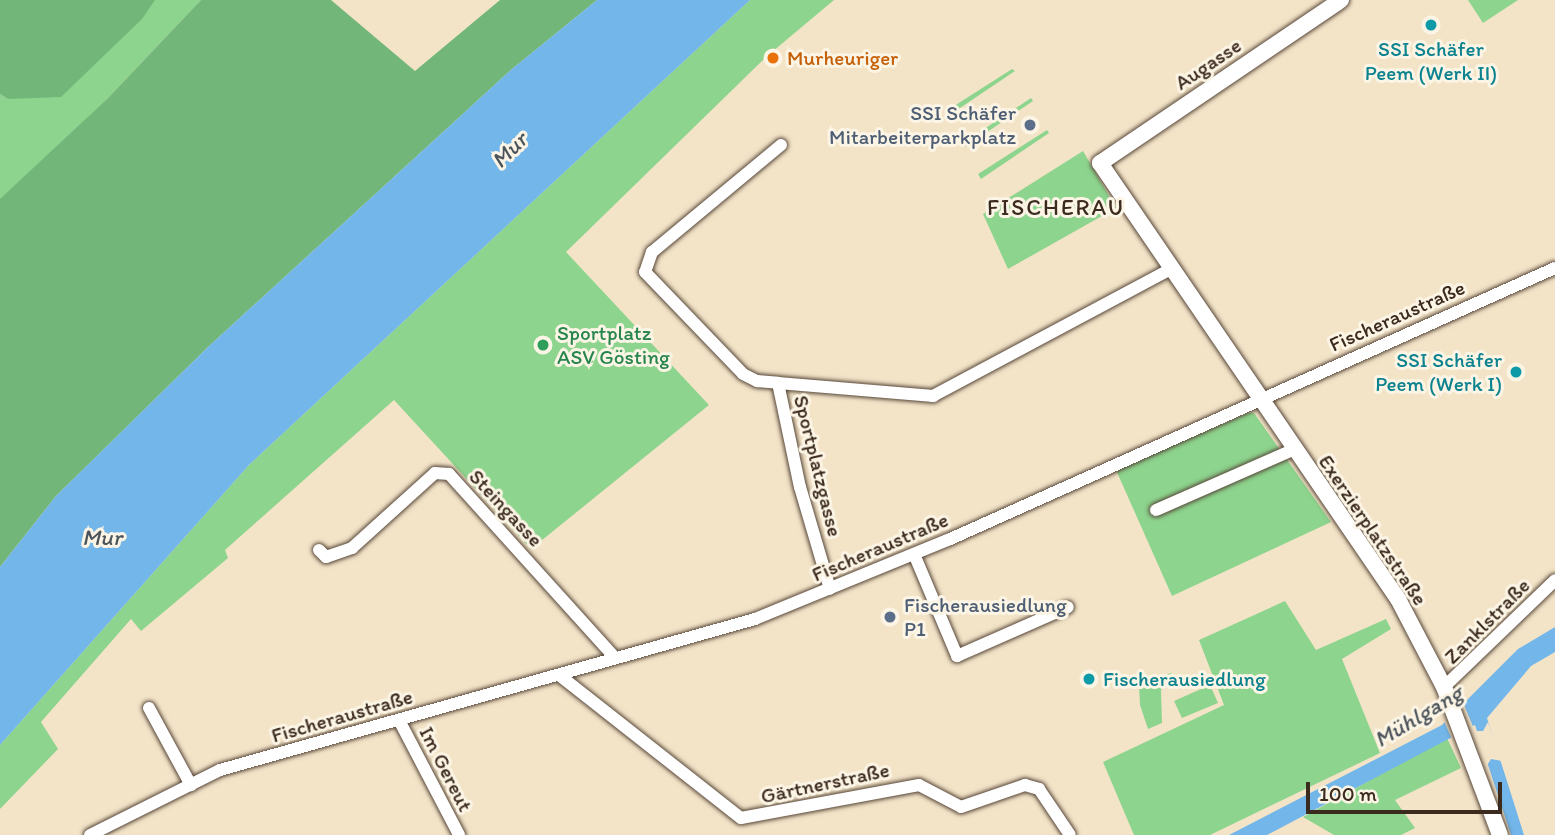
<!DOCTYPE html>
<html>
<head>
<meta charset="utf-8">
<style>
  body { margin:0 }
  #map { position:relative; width:1555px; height:835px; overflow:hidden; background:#f3e4c8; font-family:Itim,sans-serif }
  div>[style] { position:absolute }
  .green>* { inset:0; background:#8dd48e }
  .forest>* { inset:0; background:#72b679 }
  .water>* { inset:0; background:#73b6e9 }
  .pier>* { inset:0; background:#f3e4c8 }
  .roads { filter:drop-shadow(0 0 2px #574638) drop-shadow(0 0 2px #574638) }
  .minor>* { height:12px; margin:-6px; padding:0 6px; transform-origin:6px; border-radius:6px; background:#fff }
  .tertiary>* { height:16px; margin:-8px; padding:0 8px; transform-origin:8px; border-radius:8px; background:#fff }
  .dots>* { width:19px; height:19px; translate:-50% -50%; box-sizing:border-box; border:4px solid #fcf5e5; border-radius:50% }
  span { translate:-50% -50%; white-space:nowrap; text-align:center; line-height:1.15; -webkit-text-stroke:6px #fcf5e5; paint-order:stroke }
  .culture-label { font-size:21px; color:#0d838f }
  .right { translate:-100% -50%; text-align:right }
  .left { translate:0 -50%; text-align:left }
  .food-label { font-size:21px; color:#c56008 }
  .street-label { font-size:21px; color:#3b2a1e }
  .service-label { font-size:21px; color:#4e5e75 }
  .leisure-label { font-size:21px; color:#27864d }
  .water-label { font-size:23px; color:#4c545b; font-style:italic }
  .neighbourhood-label { font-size:23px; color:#3b2a1e; letter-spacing:2px }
  .scale { position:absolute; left:1306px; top:782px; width:196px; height:32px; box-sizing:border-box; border:4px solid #3b2a1e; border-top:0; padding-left:9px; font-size:21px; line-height:24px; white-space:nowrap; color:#3b2a1e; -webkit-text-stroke:5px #fcf5e5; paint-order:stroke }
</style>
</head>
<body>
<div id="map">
  <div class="green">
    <div style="clip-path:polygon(154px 0,201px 0,108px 98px,0 200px,0 94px,8px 99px)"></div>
    <div style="clip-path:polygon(750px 0,834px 0,766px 57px,566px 252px,709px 405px,531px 549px,394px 400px,225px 550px,228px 558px,141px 631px,131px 619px,41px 722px,58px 749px,0 809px,0 745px,249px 465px)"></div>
    <div style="clip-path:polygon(1468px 0,1518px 0,1483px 23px)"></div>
    <div style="clip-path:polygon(1012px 69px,1015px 71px,954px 112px,951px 108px)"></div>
    <div style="clip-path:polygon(1031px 98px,1033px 101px,965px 147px,963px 143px)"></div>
    <div style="clip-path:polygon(1047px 130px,1049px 133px,981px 179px,978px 174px)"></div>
    <div style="clip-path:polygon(1083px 151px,1116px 208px,1008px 269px,983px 214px)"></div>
    <div style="clip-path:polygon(1248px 413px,1254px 413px,1331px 522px,1172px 596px,1116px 470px)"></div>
    <div style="clip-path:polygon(1285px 601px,1316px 650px,1386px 619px,1391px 629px,1342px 659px,1380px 753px,1210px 835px,1134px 835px,1103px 762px,1224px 705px,1199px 640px)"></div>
    <div style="clip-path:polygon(1171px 673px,1174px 681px,1161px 690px,1162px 723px,1148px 729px,1140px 705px,1139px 684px)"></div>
    <div style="clip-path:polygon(1210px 685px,1218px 703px,1182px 718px,1174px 701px)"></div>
    <div style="clip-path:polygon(1447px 738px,1461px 768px,1395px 800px,1415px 828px,1401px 835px,1334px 835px,1303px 817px)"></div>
  </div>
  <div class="forest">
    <div style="clip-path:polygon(0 0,155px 0,142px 19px,61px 97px,8px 99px,0 94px)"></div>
    <div style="clip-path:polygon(201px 0,331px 0,415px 71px,500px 0,597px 0,512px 69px,208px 347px,56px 496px,0 567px,0 199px,108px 98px)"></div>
  </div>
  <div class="water">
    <div style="clip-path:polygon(597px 0,750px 0,249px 465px,0 745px,0 567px,56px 496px,208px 347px,512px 69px)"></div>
    <div style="clip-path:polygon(1555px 627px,1555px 652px,1531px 666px,1487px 718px,1524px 835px,1511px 835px,1475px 725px,1267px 835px,1229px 835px,1442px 725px,1518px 649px)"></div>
  </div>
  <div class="pier">
    <div style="clip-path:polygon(1464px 705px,1475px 731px,1483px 731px,1488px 722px,1502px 761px,1491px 759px,1486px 767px,1473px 729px,1452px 739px,1443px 719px)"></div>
  </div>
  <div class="roads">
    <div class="minor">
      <div style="left:781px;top:145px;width:168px;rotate:140.3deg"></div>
      <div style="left:652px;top:252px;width:21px;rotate:109deg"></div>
      <div style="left:645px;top:272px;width:141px;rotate:46.1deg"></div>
      <div style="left:743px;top:374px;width:16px;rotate:27deg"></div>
      <div style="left:757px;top:381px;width:21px;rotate:5deg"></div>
      <div style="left:778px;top:383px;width:106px;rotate:78.1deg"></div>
      <div style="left:800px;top:487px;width:106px;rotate:73.6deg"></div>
      <div style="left:778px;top:383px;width:156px;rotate:4.8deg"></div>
      <div style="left:933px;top:396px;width:270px;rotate:-28.1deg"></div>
      <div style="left:1156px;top:510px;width:150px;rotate:-23.7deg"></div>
      <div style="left:319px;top:550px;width:10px;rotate:45deg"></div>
      <div style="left:326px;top:557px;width:28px;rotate:-19deg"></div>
      <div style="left:352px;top:548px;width:112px;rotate:-42.1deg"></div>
      <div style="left:435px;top:473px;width:14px;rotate:4deg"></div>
      <div style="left:449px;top:474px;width:248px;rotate:47.9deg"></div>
      <div style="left:914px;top:554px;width:111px;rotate:67.1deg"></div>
      <div style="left:957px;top:656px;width:121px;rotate:-23.8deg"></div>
      <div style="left:559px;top:675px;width:231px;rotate:38.2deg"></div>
      <div style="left:741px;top:818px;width:181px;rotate:-10.5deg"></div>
      <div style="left:919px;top:785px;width:47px;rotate:27.6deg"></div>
      <div style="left:961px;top:807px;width:68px;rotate:-19deg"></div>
      <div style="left:1025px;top:785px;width:15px;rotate:16deg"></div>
      <div style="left:1039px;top:789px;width:55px;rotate:56deg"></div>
      <div style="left:1444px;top:687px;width:154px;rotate:-43.9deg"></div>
      <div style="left:149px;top:708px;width:88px;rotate:61.4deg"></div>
      <div style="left:399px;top:720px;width:130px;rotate:62.4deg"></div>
      <div style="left:90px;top:835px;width:145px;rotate:-26.6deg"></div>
      <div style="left:220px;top:770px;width:556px;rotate:-15.76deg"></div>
      <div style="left:755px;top:619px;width:209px;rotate:-22.3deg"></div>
      <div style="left:948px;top:540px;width:665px;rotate:-24.14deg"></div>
    </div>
    <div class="tertiary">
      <div style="left:1341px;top:0;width:291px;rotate:145.9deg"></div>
      <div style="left:1100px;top:163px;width:528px;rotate:55.65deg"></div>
      <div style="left:1398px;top:599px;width:99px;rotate:62.4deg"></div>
      <div style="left:1444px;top:687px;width:158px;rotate:69.3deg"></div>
    </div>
  </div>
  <div class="dots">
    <div style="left:1431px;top:25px;background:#0f9aa8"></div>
    <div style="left:773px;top:58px;background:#e8710a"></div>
    <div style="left:1030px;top:125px;background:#5c6f8a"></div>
    <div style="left:543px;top:345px;background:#2e9e5b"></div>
    <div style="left:1516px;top:372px;background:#0f9aa8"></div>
    <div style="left:890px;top:617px;background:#5c6f8a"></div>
    <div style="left:1089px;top:679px;background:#0f9aa8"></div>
  </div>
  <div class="culture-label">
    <span style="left:1431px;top:61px">SSI Schäfer<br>Peem (Werk II)</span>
    <span class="right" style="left:1502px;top:372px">SSI Schäfer<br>Peem (Werk I)</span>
    <span class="left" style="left:1103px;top:679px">Fischerausiedlung</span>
  </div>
  <div class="food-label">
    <span class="left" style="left:787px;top:58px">Murheuriger</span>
  </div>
  <div class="street-label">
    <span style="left:1208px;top:64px;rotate:-34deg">Augasse</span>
    <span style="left:1397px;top:316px;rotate:-24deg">Fischeraustraße</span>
    <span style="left:818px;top:466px;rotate:76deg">Sportplatzgasse</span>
    <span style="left:506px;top:508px;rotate:47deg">Steingasse</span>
    <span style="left:1373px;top:530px;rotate:56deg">Exerzierplatzstraße</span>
    <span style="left:880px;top:547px;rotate:-23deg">Fischeraustraße</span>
    <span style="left:1487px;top:621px;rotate:-45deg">Zanklstraße</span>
    <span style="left:342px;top:716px;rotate:-16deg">Fischeraustraße</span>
    <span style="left:446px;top:769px;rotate:63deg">Im Gereut</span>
    <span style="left:825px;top:783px;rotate:-12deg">Gärtnerstraße</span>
  </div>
  <div class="service-label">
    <span class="right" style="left:1016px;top:125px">SSI Schäfer<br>Mitarbeiterparkplatz</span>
    <span class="left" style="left:904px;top:617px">Fischerausiedlung<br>P1</span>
  </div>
  <div class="leisure-label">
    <span class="left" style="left:557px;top:345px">Sportplatz<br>ASV Gösting</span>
  </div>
  <div class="water-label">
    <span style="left:509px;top:150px;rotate:-45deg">Mur</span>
    <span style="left:102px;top:537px">Mur</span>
    <span style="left:1418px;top:716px;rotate:-31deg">Mühlgang</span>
  </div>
  <div class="neighbourhood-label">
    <span style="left:1056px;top:207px">FISCHERAU</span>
  </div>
  <div class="scale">100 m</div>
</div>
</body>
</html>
